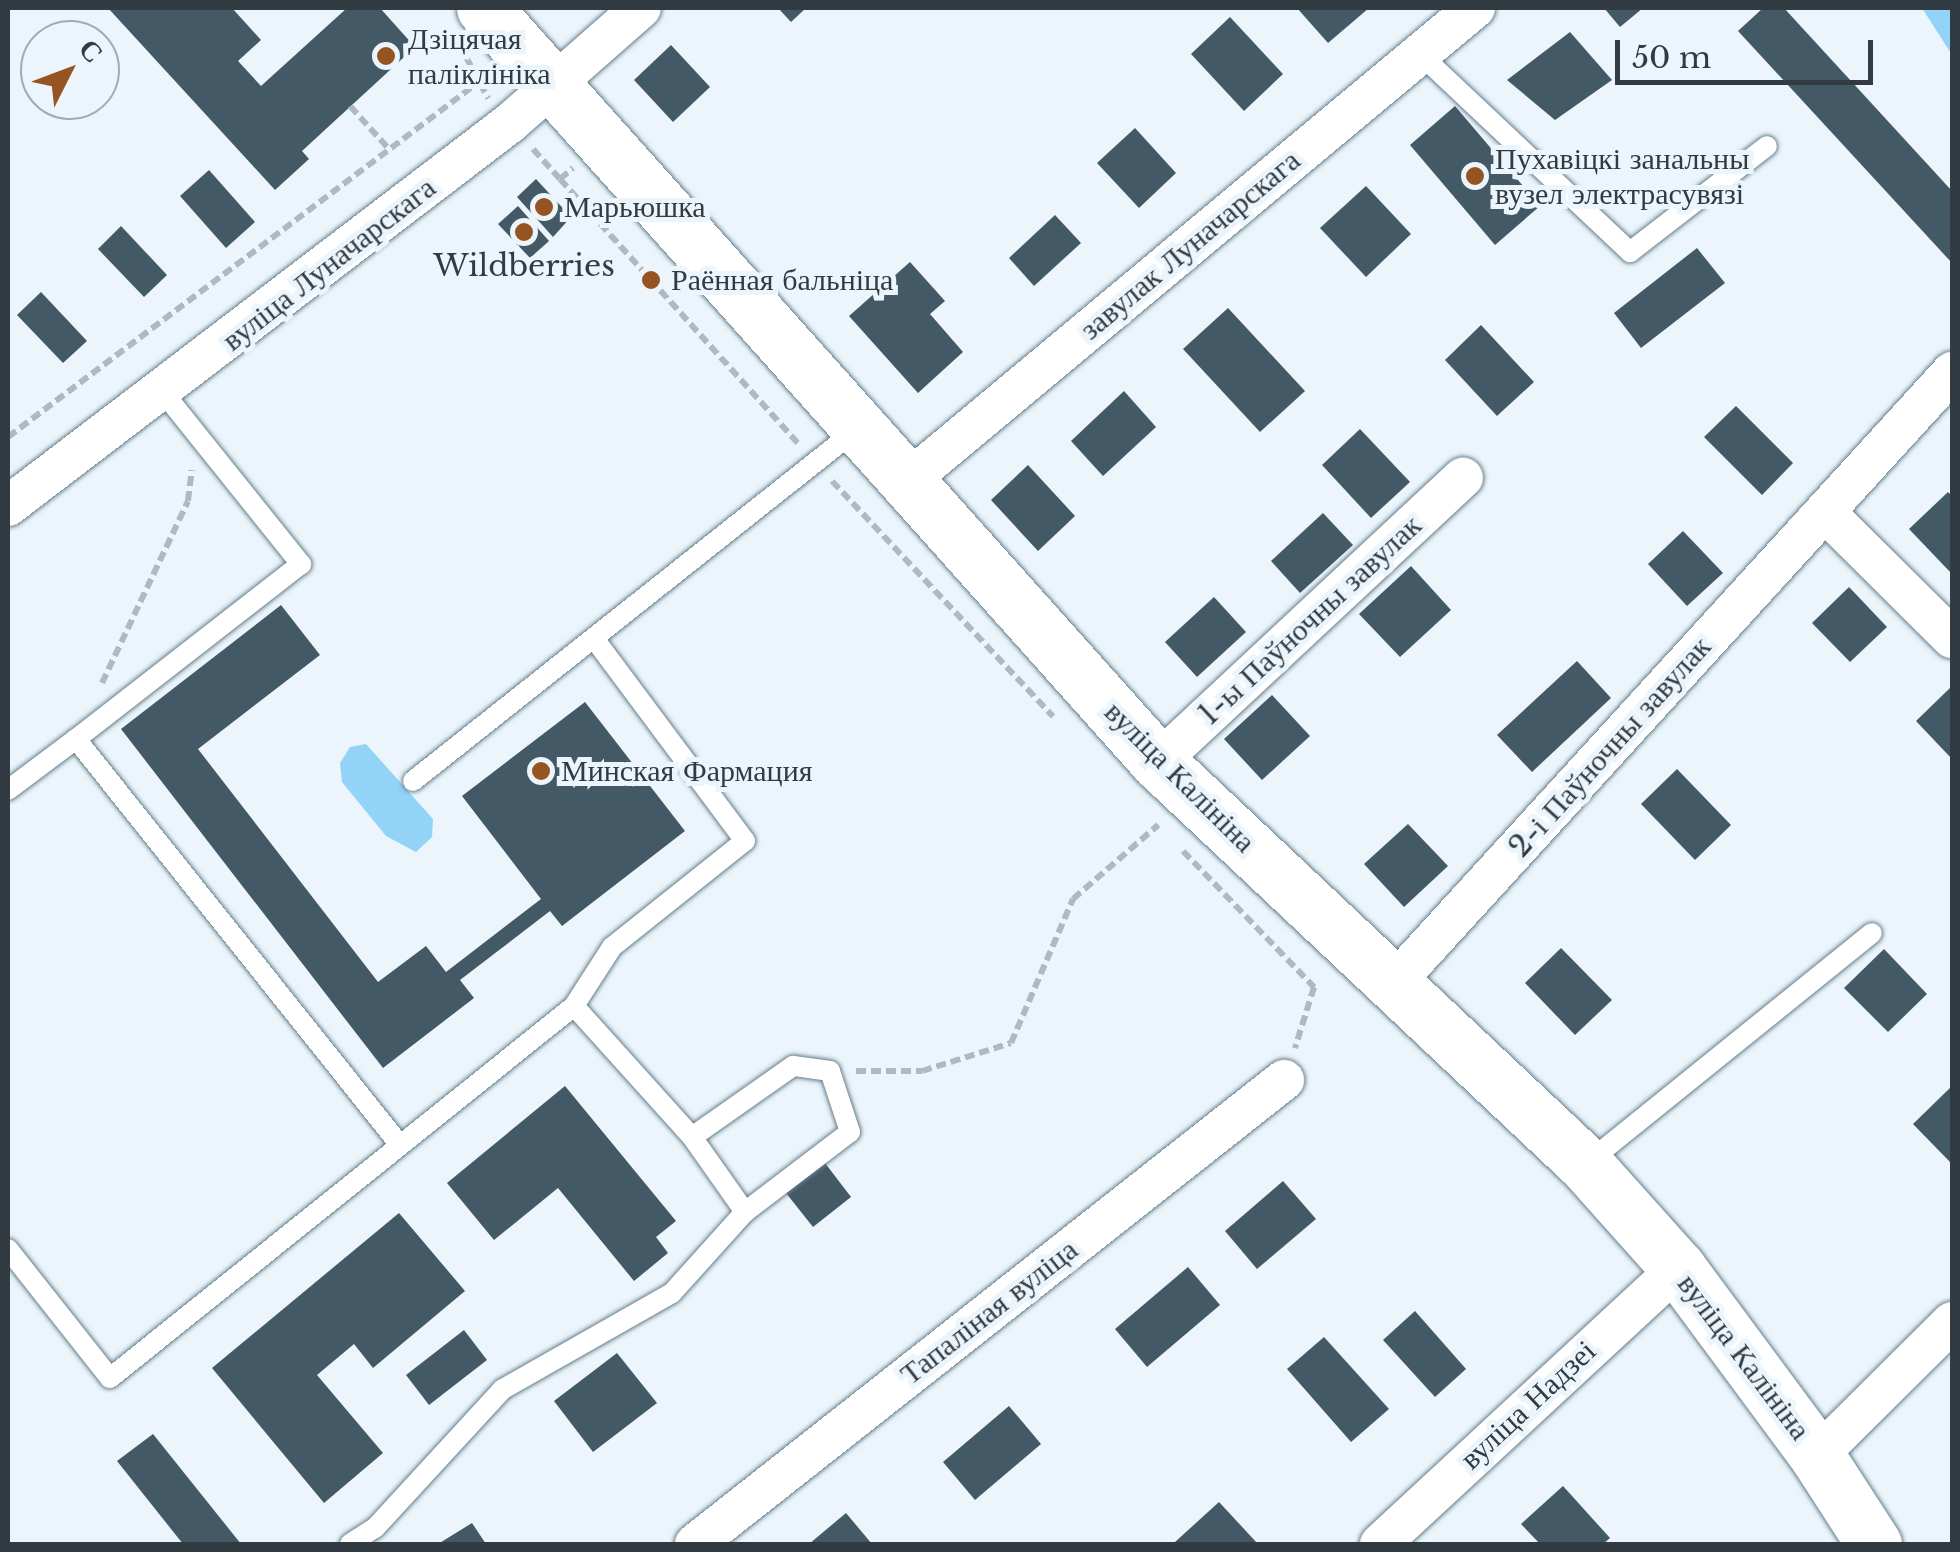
<!DOCTYPE html>
<html>
<head>
<meta charset="utf-8">
<style>
  body { margin:0 }
  #map { position:relative; width:1960px; height:1552px; overflow:hidden; background:#ebf5fb; font-family:"Libre Baskerville",serif }
  div>[style] { position:absolute }
  .green>* { inset:0; background:#93d3f7 }
  .building>* { inset:0; background:#435966 }
  .path>* { height:6px; margin-top:-3px; transform-origin:0; background:repeating-linear-gradient(90deg,#afb9bf 0 10px,transparent 0 15px) }
  .roads { filter:drop-shadow(0 0 2px #667d8b) drop-shadow(0 0 2px #667d8b) }
  .lane>* { height:20px; margin:-10px; padding:0 10px; transform-origin:10px; border-radius:10px; background:#fff }
  .street>* { height:40px; margin:-20px; padding:0 20px; transform-origin:20px; border-radius:20px; background:#fff }
  .secondary>* { height:55px; margin:-27.5px; padding:0 27.5px; transform-origin:27.5px; border-radius:27.5px; background:#fff }
  .dots>* { width:28px; height:28px; translate:-50% -50%; box-sizing:border-box; border:5px solid #ebf5fb; border-radius:50% }
  span { translate:-50% -50%; white-space:nowrap; text-align:center; line-height:1.15; -webkit-text-stroke:10px #ebf5fb; paint-order:stroke }
  .poi-label { font-size:30px; color:#313b41 }
  .left { translate:0 -50%; text-align:left }
  .street-label { font-size:30px; color:#313b41 }
  .frame { position:absolute; inset:0; border:10px solid #313b41; pointer-events:none }
  .north { position:absolute; left:20px; top:20px; width:100px; height:100px; box-sizing:border-box; background:#ebf5fb; border:2px solid #a1abb1; border-radius:50%; rotate:48deg; font-size:28px; font-weight:700; line-height:40px; text-align:center; color:#313b41 }
  .north::after { content:''; display:block; margin:auto; width:35px; height:45px; background:#965422; clip-path:polygon(50% 0,100% 100%,50% 72%,0 100%) }
  .scale { position:absolute; left:1615px; top:40px; width:258px; height:45px; box-sizing:border-box; border:5px solid #313b41; border-top:0; padding-left:12px; font-size:30px; line-height:35px; white-space:nowrap; color:#313b41; -webkit-text-stroke:8px #ebf5fb; paint-order:stroke }
</style>
</head>
<body>
<div id="map">
  <div class="green">
    <div style="clip-path:polygon(1922px 8px,1952px 8px,1952px 55px)"></div>
    <div style="clip-path:polygon(366px 744px,433px 819px,432px 837px,416px 852px,386px 836px,342px 782px,340px 763px,350px 747px)"></div>
  </div>
  <div class="building">
    <div style="clip-path:polygon(108px 8px,232px 8px,261px 40px,238px 61px,261px 86px,347px 8px,380px 8px,415px 47px,302px 151px,309px 159px,275px 190px)"></div>
    <div style="clip-path:polygon(778px 8px,806px 8px,791px 22px)"></div>
    <div style="clip-path:polygon(1297px 8px,1369px 8px,1328px 43px)"></div>
    <div style="clip-path:polygon(1604px 8px,1643px 8px,1620px 27px)"></div>
    <div style="clip-path:polygon(1763px 8px,1784px 8px,1952px 191px,1952px 263px,1738px 31px)"></div>
    <div style="clip-path:polygon(1230px 17px,1283px 74px,1244px 111px,1191px 54px)"></div>
    <div style="clip-path:polygon(1570px 32px,1612px 80px,1555px 120px,1507px 80px)"></div>
    <div style="clip-path:polygon(671px 45px,710px 87px,673px 122px,634px 80px)"></div>
    <div style="clip-path:polygon(1455px 106px,1540px 206px,1495px 245px,1410px 145px)"></div>
    <div style="clip-path:polygon(1135px 128px,1176px 173px,1139px 208px,1097px 163px)"></div>
    <div style="clip-path:polygon(209px 170px,255px 222px,226px 248px,180px 196px)"></div>
    <div style="clip-path:polygon(536px 179px,571px 217px,553px 237px,517px 197px)"></div>
    <div style="clip-path:polygon(1366px 186px,1411px 234px,1366px 277px,1320px 228px)"></div>
    <div style="clip-path:polygon(518px 206px,549px 241px,530px 258px,498px 224px)"></div>
    <div style="clip-path:polygon(1055px 215px,1081px 243px,1034px 286px,1009px 258px)"></div>
    <div style="clip-path:polygon(121px 226px,167px 275px,144px 297px,98px 249px)"></div>
    <div style="clip-path:polygon(1697px 248px,1725px 283px,1641px 348px,1614px 313px)"></div>
    <div style="clip-path:polygon(910px 262px,945px 301px,930px 314px,963px 352px,918px 393px,849px 316px)"></div>
    <div style="clip-path:polygon(41px 292px,87px 341px,63px 363px,17px 315px)"></div>
    <div style="clip-path:polygon(1228px 308px,1305px 391px,1260px 432px,1183px 349px)"></div>
    <div style="clip-path:polygon(1481px 325px,1534px 382px,1497px 416px,1445px 360px)"></div>
    <div style="clip-path:polygon(1124px 391px,1156px 427px,1103px 476px,1071px 441px)"></div>
    <div style="clip-path:polygon(1736px 406px,1793px 463px,1762px 495px,1704px 437px)"></div>
    <div style="clip-path:polygon(1360px 429px,1410px 482px,1371px 518px,1322px 465px)"></div>
    <div style="clip-path:polygon(1028px 465px,1075px 516px,1038px 551px,991px 500px)"></div>
    <div style="clip-path:polygon(1948px 492px,1952px 496px,1952px 574px,1909px 529px)"></div>
    <div style="clip-path:polygon(1323px 513px,1353px 545px,1300px 593px,1271px 561px)"></div>
    <div style="clip-path:polygon(1683px 531px,1723px 573px,1687px 606px,1648px 564px)"></div>
    <div style="clip-path:polygon(1411px 566px,1451px 610px,1400px 657px,1359px 614px)"></div>
    <div style="clip-path:polygon(1849px 587px,1887px 627px,1850px 662px,1812px 623px)"></div>
    <div style="clip-path:polygon(1214px 597px,1246px 632px,1197px 677px,1165px 642px)"></div>
    <div style="clip-path:polygon(281px 605px,320px 655px,198px 749px,378px 982px,426px 946px,446px 972px,541px 899px,462px 796px,585px 702px,685px 831px,562px 926px,550px 911px,460px 980px,474px 998px,383px 1068px,121px 729px)"></div>
    <div style="clip-path:polygon(1577px 661px,1611px 698px,1532px 772px,1497px 735px)"></div>
    <div style="clip-path:polygon(1950px 688px,1952px 690px,1952px 759px,1916px 721px)"></div>
    <div style="clip-path:polygon(1272px 695px,1310px 736px,1262px 780px,1224px 739px)"></div>
    <div style="clip-path:polygon(1677px 769px,1731px 825px,1695px 860px,1641px 804px)"></div>
    <div style="clip-path:polygon(1408px 824px,1448px 866px,1404px 907px,1364px 864px)"></div>
    <div style="clip-path:polygon(1561px 948px,1612px 1000px,1575px 1035px,1525px 983px)"></div>
    <div style="clip-path:polygon(1884px 949px,1927px 994px,1888px 1032px,1844px 988px)"></div>
    <div style="clip-path:polygon(565px 1086px,676px 1221px,656px 1237px,668px 1253px,634px 1281px,558px 1188px,494px 1240px,447px 1183px)"></div>
    <div style="clip-path:polygon(1952px 1086px,1952px 1159px,1950px 1162px,1913px 1124px)"></div>
    <div style="clip-path:polygon(825px 1163px,851px 1197px,813px 1227px,786px 1193px)"></div>
    <div style="clip-path:polygon(1283px 1181px,1316px 1219px,1257px 1269px,1225px 1231px)"></div>
    <div style="clip-path:polygon(399px 1213px,465px 1291px,373px 1368px,354px 1344px,317px 1375px,383px 1453px,324px 1503px,212px 1368px)"></div>
    <div style="clip-path:polygon(1188px 1267px,1220px 1305px,1147px 1367px,1115px 1329px)"></div>
    <div style="clip-path:polygon(1415px 1311px,1466px 1369px,1435px 1397px,1383px 1340px)"></div>
    <div style="clip-path:polygon(464px 1330px,487px 1360px,429px 1405px,406px 1375px)"></div>
    <div style="clip-path:polygon(1324px 1337px,1389px 1409px,1351px 1442px,1287px 1369px)"></div>
    <div style="clip-path:polygon(617px 1353px,657px 1403px,593px 1452px,554px 1401px)"></div>
    <div style="clip-path:polygon(1009px 1406px,1041px 1444px,975px 1500px,943px 1462px)"></div>
    <div style="clip-path:polygon(153px 1434px,241px 1544px,183px 1544px,117px 1461px)"></div>
    <div style="clip-path:polygon(1563px 1486px,1610px 1538px,1603px 1544px,1540px 1544px,1521px 1524px)"></div>
    <div style="clip-path:polygon(1219px 1502px,1258px 1544px,1177px 1544px,1175px 1542px)"></div>
    <div style="clip-path:polygon(846px 1513px,872px 1544px,809px 1544px)"></div>
    <div style="clip-path:polygon(472px 1523px,486px 1544px,438px 1544px)"></div>
  </div>
  <div class="path">
    <div style="left:466px;top:57px;width:47px;rotate:61.8deg"></div>
    <div style="left:350px;top:106px;width:58px;rotate:47.8deg"></div>
    <div style="left:533px;top:149px;width:40px;rotate:48deg"></div>
    <div style="left:560px;top:179px;width:17px;rotate:-40deg"></div>
    <div style="left:560px;top:179px;width:359px;rotate:48deg"></div>
    <div style="left:8px;top:437px;width:586px;rotate:-37.03deg"></div>
    <div style="left:832px;top:481px;width:323px;rotate:46.8deg"></div>
    <div style="left:102px;top:683px;width:201px;rotate:-64.7deg"></div>
    <div style="left:188px;top:501px;width:31px;rotate:-83deg"></div>
    <div style="left:1183px;top:851px;width:189px;rotate:46.1deg"></div>
    <div style="left:1314px;top:987px;width:64px;rotate:107.3deg"></div>
    <div style="left:856px;top:1071px;width:66px"></div>
    <div style="left:922px;top:1071px;width:93px;rotate:-17.5deg"></div>
    <div style="left:1011px;top:1043px;width:157px;rotate:-66.7deg"></div>
    <div style="left:1073px;top:899px;width:113px;rotate:-41deg"></div>
  </div>
  <div class="roads">
    <div class="lane">
      <div style="left:1420px;top:54px;width:289px;rotate:43.3deg"></div>
      <div style="left:1630px;top:252px;width:173px;rotate:-37.7deg"></div>
      <div style="left:163px;top:392px;width:221px;rotate:51.3deg"></div>
      <div style="left:301px;top:564px;width:285px;rotate:142.1deg"></div>
      <div style="left:76px;top:739px;width:519px;rotate:51.41deg"></div>
      <div style="left:413px;top:781px;width:565px;rotate:-38.39deg"></div>
      <div style="left:8px;top:790px;width:85px;rotate:-36.9deg"></div>
      <div style="left:692px;top:1137px;width:92px;rotate:54.8deg"></div>
      <div style="left:1587px;top:1163px;width:366px;rotate:-38.9deg"></div>
      <div style="left:8px;top:1249px;width:164px;rotate:51.7deg"></div>
      <div style="left:110px;top:1378px;width:595px;rotate:-38.72deg"></div>
      <div style="left:574px;top:1006px;width:70px;rotate:-57.2deg"></div>
      <div style="left:612px;top:947px;width:170px;rotate:-38.6deg"></div>
      <div style="left:745px;top:841px;width:251px;rotate:-126.7deg"></div>
      <div style="left:350px;top:1544px;width:30px;rotate:-33deg"></div>
      <div style="left:375px;top:1528px;width:189px;rotate:-47.4deg"></div>
      <div style="left:503px;top:1389px;width:194px;rotate:-29.6deg"></div>
      <div style="left:672px;top:1293px;width:109px;rotate:-48deg"></div>
      <div style="left:745px;top:1212px;width:132px;rotate:-37.3deg"></div>
      <div style="left:850px;top:1132px;width:64px;rotate:-108.2deg"></div>
      <div style="left:830px;top:1071px;width:37px;rotate:-172deg"></div>
      <div style="left:793px;top:1066px;width:123px;rotate:144.9deg"></div>
      <div style="left:692px;top:1137px;width:176px;rotate:-132deg"></div>
    </div>
    <div class="street">
      <div style="left:905px;top:483px;width:742px;rotate:-39.81deg"></div>
      <div style="left:8px;top:506px;width:631px;rotate:-37.34deg"></div>
      <div style="left:510px;top:123px;width:174px;rotate:-41.3deg"></div>
      <div style="left:1825px;top:512px;width:179px;rotate:44.8deg"></div>
      <div style="left:1158px;top:762px;width:417px;rotate:-43deg"></div>
      <div style="left:1396px;top:981px;width:825px;rotate:-47.6deg"></div>
      <div style="left:1817px;top:1456px;width:190px;rotate:-44.8deg"></div>
      <div style="left:695px;top:1544px;width:750px;rotate:-38.23deg"></div>
      <div style="left:1380px;top:1544px;width:406px;rotate:-42.8deg"></div>
    </div>
    <div class="secondary">
      <div style="left:484px;top:8px;width:1011px;rotate:48.21deg"></div>
      <div style="left:1158px;top:762px;width:586px;rotate:43.27deg"></div>
      <div style="left:1585px;top:1164px;width:140px;rotate:48.2deg"></div>
      <div style="left:1678px;top:1268px;width:234px;rotate:53.5deg"></div>
      <div style="left:1817px;top:1456px;width:105px;rotate:57.1deg"></div>
    </div>
  </div>
  <div class="dots">
    <div style="left:386px;top:56px;background:#965422"></div>
    <div style="left:1475px;top:176px;background:#965422"></div>
    <div style="left:544px;top:207px;background:#965422"></div>
    <div style="left:524px;top:232px;background:#965422"></div>
    <div style="left:651px;top:280px;background:#965422"></div>
    <div style="left:541px;top:771px;background:#965422"></div>
  </div>
  <div class="poi-label">
    <span class="left" style="left:408px;top:56px">Дзіцячая<br>паліклініка</span>
    <span class="left" style="left:1495px;top:176px">Пухавіцкі занальны<br>вузел электрасувязі</span>
    <span class="left" style="left:564px;top:207px">Марьюшка</span>
    <span style="left:524px;top:266px">Wildberries</span>
    <span class="left" style="left:671px;top:280px">Раённая бальніца</span>
    <span class="left" style="left:561px;top:771px">Минская Фармация</span>
  </div>
  <div class="street-label">
    <span style="left:1190px;top:245px;rotate:-40deg">завулак Луначарскага</span>
    <span style="left:329px;top:264px;rotate:-38deg">вуліца Луначарскага</span>
    <span style="left:1310px;top:620px;rotate:-43deg">1-ы Паўночны завулак</span>
    <span style="left:1610px;top:747px;rotate:-48deg">2-і Паўночны завулак</span>
    <span style="left:1180px;top:777px;rotate:45deg">вуліца Калініна</span>
    <span style="left:989px;top:1312px;rotate:-38deg">Тапаліная вуліца</span>
    <span style="left:1744px;top:1357px;rotate:53deg">вуліца Калініна</span>
    <span style="left:1528px;top:1405px;rotate:-43deg">вуліца Надзеі</span>
  </div>
  <div class="frame"></div>
  <div class="north">С</div>
  <div class="scale">50 m</div>
</div>
</body>
</html>
